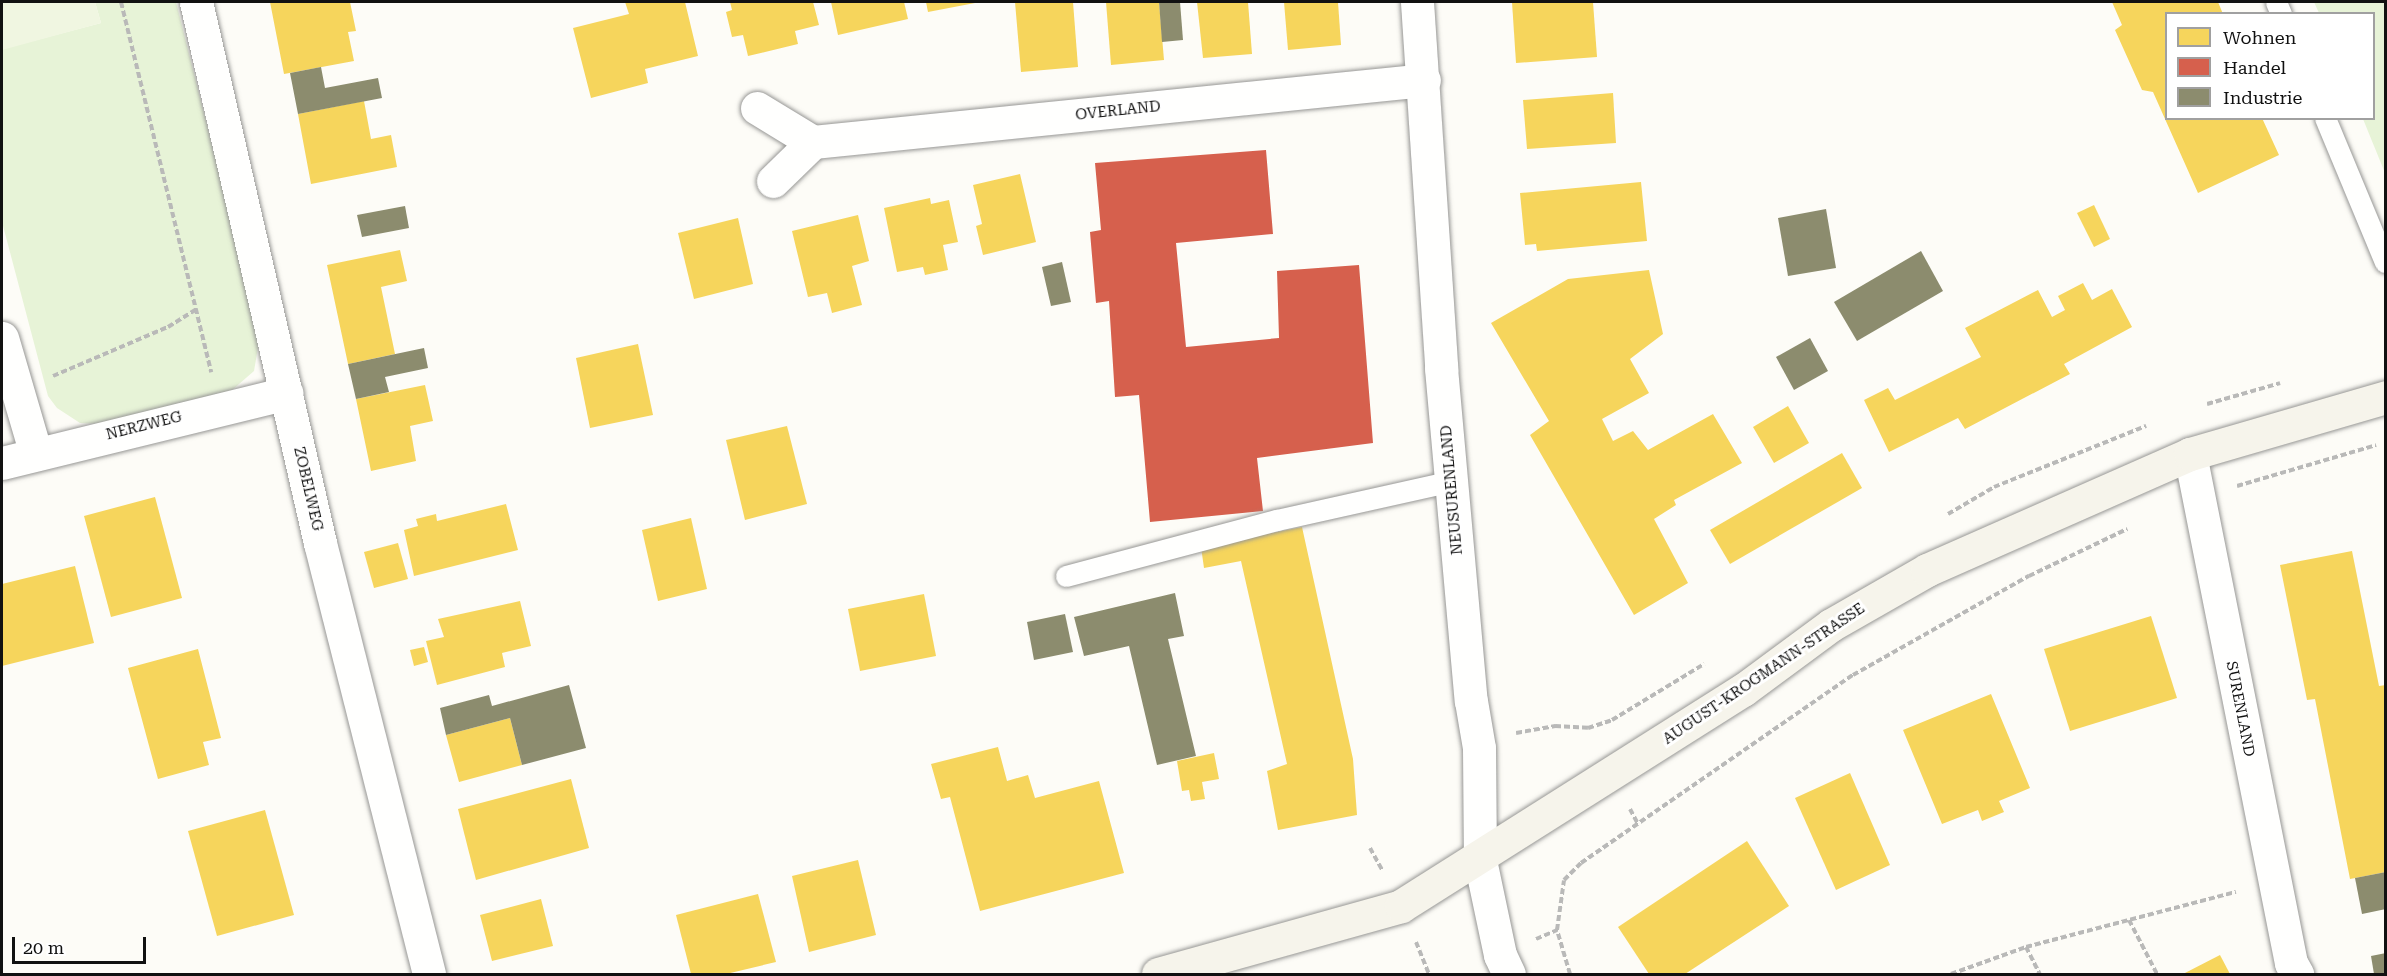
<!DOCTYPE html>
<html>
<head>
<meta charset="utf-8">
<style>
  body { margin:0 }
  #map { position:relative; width:2387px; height:976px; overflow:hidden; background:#fdfcf7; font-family:"Roboto Serif",serif }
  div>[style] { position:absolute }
  .green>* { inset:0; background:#e7f3d7 }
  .pitch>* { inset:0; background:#f0f6e1 }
  .homes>* { inset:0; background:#f6d55c }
  .shops>* { inset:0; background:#d6604d }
  .industry>* { inset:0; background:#8c8c6e }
  .path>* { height:4px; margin-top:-2px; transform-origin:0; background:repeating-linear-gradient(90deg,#b9b9b8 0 6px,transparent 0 9px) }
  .roads { filter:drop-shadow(0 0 2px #979795) drop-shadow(0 0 2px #979795) }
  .lane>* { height:21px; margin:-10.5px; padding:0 10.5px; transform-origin:10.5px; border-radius:10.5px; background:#fffffe }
  .street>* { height:33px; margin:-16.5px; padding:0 16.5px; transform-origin:16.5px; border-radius:16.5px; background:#fffffe }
  .secondary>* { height:33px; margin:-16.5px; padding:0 16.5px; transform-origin:16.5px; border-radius:16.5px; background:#f6f4eb }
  span { translate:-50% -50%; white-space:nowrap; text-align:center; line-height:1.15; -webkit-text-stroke:6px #fff; paint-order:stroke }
  .street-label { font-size:15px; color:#111 }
  .frame { position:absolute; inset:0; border:3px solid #111; pointer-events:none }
  .legend { position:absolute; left:2165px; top:12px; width:210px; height:108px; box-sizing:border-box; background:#fff; border:2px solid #a0a0a0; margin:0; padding:8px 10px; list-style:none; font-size:18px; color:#111 }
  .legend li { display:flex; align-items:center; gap:12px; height:30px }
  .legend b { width:30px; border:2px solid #a0a0a0 }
  .scale { position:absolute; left:12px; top:937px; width:134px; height:27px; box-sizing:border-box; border:3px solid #111; border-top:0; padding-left:8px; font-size:18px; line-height:21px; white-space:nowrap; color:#111; -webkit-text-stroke:4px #fff; paint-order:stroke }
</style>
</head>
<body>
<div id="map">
  <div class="green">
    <div style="clip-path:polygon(95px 2px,176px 2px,260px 336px,254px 371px,231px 391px,100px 424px,80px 423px,57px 408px,48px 396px,2px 222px,2px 49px,101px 23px)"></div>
    <div style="clip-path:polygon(2314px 2px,2385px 2px,2385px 173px,2363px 119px,2374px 118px,2374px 14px,2319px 13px)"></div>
  </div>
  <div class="pitch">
    <div style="clip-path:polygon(2px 2px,95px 2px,101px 23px,2px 50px)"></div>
  </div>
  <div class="homes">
    <div style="clip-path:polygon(270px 2px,350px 2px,356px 31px,348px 32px,354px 61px,284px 74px)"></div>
    <div style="clip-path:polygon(625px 2px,685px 2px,698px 56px,645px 69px,648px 83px,591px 98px,573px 28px,629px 14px)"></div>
    <div style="clip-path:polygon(730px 2px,813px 2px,819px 25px,795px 31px,798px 44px,748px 56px,743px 35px,732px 37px,726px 12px,732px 10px)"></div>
    <div style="clip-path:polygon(831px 2px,904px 2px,908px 19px,838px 35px)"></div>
    <div style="clip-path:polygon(926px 2px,975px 2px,975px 3px,928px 12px)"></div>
    <div style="clip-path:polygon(1015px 2px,1073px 2px,1078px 67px,1021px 72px)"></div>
    <div style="clip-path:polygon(1106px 2px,1159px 2px,1164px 60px,1111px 65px)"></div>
    <div style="clip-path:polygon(1197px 2px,1248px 2px,1252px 54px,1203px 58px)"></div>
    <div style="clip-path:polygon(1284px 2px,1338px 2px,1341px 45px,1288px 50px)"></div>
    <div style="clip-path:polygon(1512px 2px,1593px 2px,1597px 57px,1516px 63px)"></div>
    <div style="clip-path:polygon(2112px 2px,2218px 2px,2223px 14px,2166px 14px,2166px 118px,2262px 118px,2279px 155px,2198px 193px,2153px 92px,2142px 90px,2115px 30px,2122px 25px)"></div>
    <div style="clip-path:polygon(1613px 93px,1616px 143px,1527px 149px,1523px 100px)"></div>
    <div style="clip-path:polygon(364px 101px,371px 139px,391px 135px,397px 167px,311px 184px,298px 114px)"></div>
    <div style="clip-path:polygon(1020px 174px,1036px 242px,983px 255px,976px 226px,982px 224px,973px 185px)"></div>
    <div style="clip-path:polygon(1641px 182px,1647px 241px,1537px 251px,1536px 244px,1525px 245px,1520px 193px)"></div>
    <div style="clip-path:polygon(930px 198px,931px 204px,949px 200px,958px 242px,943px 245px,948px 270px,925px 275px,923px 267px,897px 272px,884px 208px)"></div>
    <div style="clip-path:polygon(2094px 205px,2110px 239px,2094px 247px,2077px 213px)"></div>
    <div style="clip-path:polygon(858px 215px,869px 261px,852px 266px,862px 305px,832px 313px,827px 293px,808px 297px,792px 231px)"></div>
    <div style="clip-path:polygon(738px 218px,753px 284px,694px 299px,678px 233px)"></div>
    <div style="clip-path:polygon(400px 250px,407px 281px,381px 287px,395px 354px,348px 364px,327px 265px)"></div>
    <div style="clip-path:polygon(1649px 270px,1663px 334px,1630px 359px,1649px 393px,1602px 419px,1613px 441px,1633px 431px,1648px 450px,1713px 414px,1742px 463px,1674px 500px,1676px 505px,1654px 519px,1688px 583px,1634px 615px,1530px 435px,1549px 421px,1491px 323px,1568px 279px)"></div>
    <div style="clip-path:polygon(2083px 283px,2092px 300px,2112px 289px,2132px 327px,2064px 364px,2070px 374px,1965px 429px,1958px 418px,1889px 452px,1864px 400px,1888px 388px,1895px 400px,1981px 357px,1965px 328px,2038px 290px,2052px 317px,2065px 310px,2058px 296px)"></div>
    <div style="clip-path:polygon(638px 344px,653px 415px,590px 428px,576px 358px)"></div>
    <div style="clip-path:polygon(425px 385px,433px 421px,410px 426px,416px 461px,371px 471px,356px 399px)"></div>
    <div style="clip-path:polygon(1788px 406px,1809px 443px,1774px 463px,1753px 427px)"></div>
    <div style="clip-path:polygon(787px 426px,807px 504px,745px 520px,726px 440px)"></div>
    <div style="clip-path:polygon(1842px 453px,1862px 488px,1730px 564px,1710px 530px)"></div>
    <div style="clip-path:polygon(155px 497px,182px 598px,111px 617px,84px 516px)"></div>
    <div style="clip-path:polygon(506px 504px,518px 550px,414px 576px,404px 530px,418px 526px,416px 519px,436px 514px,437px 521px)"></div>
    <div style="clip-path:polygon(691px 518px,707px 589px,658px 601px,642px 530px)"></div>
    <div style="clip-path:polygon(1302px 527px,1353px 759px,1357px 815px,1278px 830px,1267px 771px,1287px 764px,1241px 561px,1204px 568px,1201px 547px)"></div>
    <div style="clip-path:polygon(398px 543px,408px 579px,374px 588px,364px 552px)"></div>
    <div style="clip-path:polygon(2352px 551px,2379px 686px,2386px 685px,2386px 872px,2350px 879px,2315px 699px,2307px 700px,2280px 565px)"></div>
    <div style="clip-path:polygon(75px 566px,94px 643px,2px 666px,2px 584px)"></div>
    <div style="clip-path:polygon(924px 594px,936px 656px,860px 671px,848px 609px)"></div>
    <div style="clip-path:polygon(520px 601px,531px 646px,502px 653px,505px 667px,437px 685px,426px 641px,444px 637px,438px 619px)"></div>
    <div style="clip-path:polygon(2151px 616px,2177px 698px,2070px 731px,2044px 649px)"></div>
    <div style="clip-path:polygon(424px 647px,428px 662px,414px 666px,410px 650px)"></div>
    <div style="clip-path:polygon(198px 649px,221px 738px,203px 742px,209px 765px,158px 779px,128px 668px)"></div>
    <div style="clip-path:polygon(1991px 694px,2030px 788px,1999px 801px,2004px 812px,1982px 821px,1978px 810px,1942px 824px,1903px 730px)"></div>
    <div style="clip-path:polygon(510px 718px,522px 765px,459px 782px,446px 735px)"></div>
    <div style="clip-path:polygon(998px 747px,1007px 781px,1028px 775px,1035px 798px,1099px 781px,1124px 873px,980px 911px,950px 797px,941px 799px,931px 764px)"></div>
    <div style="clip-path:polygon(1214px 753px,1219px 779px,1202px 782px,1205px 799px,1191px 801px,1189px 790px,1182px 791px,1177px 761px)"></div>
    <div style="clip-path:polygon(1850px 773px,1890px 865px,1836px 890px,1795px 798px)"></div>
    <div style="clip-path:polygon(571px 779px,589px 848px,476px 880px,458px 809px)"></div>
    <div style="clip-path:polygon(265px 810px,294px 915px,217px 936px,188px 831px)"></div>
    <div style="clip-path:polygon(1747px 841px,1789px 906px,1685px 974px,1649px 974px,1618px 927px)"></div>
    <div style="clip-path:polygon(858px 860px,876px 935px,809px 952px,792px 876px)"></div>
    <div style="clip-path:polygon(758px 894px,776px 962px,726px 974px,691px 974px,676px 915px)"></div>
    <div style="clip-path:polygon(541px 899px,553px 946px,492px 961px,480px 915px)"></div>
    <div style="clip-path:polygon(2220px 955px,2230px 974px,2183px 974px)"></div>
  </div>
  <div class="shops">
    <div style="clip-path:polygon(1266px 150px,1273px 234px,1176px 243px,1186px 347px,1279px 338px,1277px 271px,1359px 265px,1373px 443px,1257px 458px,1263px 511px,1150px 522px,1139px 395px,1115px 397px,1109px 301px,1096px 303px,1090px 232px,1101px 230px,1095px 163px)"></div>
  </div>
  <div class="industry">
    <div style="clip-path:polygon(1159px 2px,1180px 2px,1183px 40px,1162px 42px)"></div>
    <div style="clip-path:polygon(321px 67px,325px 88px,378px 78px,382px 98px,298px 114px,290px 73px)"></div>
    <div style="clip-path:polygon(405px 206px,409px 228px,362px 237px,357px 215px)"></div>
    <div style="clip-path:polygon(1826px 209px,1836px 268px,1788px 276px,1778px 218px)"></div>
    <div style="clip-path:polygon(1921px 251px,1943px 291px,1857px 341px,1834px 302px)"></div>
    <div style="clip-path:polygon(1062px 262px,1071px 302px,1051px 306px,1042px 267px)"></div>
    <div style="clip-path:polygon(1810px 338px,1828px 371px,1794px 390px,1776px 357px)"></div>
    <div style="clip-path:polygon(424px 348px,428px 368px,385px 377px,389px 392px,356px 399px,348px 364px)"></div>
    <div style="clip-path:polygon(1175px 593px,1184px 636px,1168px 639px,1196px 756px,1157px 765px,1129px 646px,1084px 656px,1074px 617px)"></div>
    <div style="clip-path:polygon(1065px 614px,1073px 652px,1034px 660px,1027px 622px)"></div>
    <div style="clip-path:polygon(569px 685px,586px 748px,522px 765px,510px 718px,446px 735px,440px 708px,489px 695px,492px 706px)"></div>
    <div style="clip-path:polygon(2386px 872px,2386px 909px,2362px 914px,2355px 878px)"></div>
    <div style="clip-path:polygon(2386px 953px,2386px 974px,2374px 974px,2371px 956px)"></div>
  </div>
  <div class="path">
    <div style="left:121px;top:2px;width:381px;rotate:76.3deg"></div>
    <div style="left:53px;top:376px;width:125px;rotate:-23.1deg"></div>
    <div style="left:168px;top:327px;width:32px;rotate:-32deg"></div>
    <div style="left:2207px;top:404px;width:76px;rotate:-16deg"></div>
    <div style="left:2237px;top:486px;width:145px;rotate:-16.4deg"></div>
    <div style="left:1948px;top:514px;width:53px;rotate:-30.4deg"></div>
    <div style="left:1994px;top:487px;width:164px;rotate:-21.9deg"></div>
    <div style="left:1516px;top:733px;width:40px;rotate:-10deg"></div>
    <div style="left:1555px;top:726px;width:33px;rotate:3deg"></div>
    <div style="left:1588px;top:728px;width:25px;rotate:-18deg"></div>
    <div style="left:1612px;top:720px;width:108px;rotate:-31.3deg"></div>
    <div style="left:1630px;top:809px;width:17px;rotate:62deg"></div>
    <div style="left:1370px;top:848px;width:25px;rotate:61deg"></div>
    <div style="left:2129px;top:920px;width:61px;rotate:62.6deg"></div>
    <div style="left:1536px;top:939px;width:23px;rotate:-23deg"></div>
    <div style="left:1416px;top:942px;width:35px;rotate:68deg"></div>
    <div style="left:2026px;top:947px;width:30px;rotate:63deg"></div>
    <div style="left:1570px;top:974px;width:46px;rotate:-106.5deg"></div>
    <div style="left:1557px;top:930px;width:50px;rotate:-82deg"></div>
    <div style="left:1564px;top:880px;width:24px;rotate:-45deg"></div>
    <div style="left:1581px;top:863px;width:331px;rotate:-34.7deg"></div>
    <div style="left:1853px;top:675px;width:202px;rotate:-29.4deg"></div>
    <div style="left:2029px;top:576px;width:109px;rotate:-25.6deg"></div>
    <div style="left:1951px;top:974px;width:80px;rotate:-19.8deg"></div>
    <div style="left:2026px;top:947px;width:217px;rotate:-14.7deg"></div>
  </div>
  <div class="roads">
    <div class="lane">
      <div style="left:2276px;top:2px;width:13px;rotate:67deg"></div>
      <div style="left:2325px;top:118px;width:156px;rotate:67.4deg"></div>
      <div style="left:1066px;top:576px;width:218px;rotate:-14.9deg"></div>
      <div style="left:1277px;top:520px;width:178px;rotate:-12.6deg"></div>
    </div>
    <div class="street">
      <div style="left:196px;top:2px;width:555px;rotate:77.09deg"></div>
      <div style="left:320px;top:543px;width:445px;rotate:75.8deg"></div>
      <div style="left:1417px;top:2px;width:367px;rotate:86.2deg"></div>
      <div style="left:1441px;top:368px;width:334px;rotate:84.9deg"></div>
      <div style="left:1471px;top:701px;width:48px;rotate:80.3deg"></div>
      <div style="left:1479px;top:748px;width:112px;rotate:89.5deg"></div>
      <div style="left:1480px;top:860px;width:97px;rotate:78.1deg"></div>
      <div style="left:1500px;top:955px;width:21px;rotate:65deg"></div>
      <div style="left:757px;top:108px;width:66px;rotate:31.3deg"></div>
      <div style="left:813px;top:142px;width:614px;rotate:-5.79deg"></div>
      <div style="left:773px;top:181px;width:56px;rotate:-44.3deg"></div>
      <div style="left:2px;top:338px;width:121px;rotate:73.7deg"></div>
      <div style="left:2190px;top:454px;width:519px;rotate:78.78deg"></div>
      <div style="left:2291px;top:963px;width:13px;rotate:61deg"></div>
      <div style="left:2px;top:463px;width:293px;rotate:-13.8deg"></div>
    </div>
    <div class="secondary">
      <div style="left:1158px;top:974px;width:252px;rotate:-15.6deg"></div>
      <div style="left:1401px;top:906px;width:404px;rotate:-32.3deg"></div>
      <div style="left:1743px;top:690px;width:109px;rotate:-36.5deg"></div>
      <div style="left:1831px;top:625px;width:111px;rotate:-29.8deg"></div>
      <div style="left:1927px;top:570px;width:287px;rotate:-23.8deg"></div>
      <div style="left:2190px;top:454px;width:204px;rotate:-16.2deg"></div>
    </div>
  </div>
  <div class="street-label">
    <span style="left:1118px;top:111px;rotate:-6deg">OVERLAND</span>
    <span style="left:144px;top:426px;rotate:-14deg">NERZWEG</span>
    <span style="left:308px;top:489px;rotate:77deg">ZOBELWEG</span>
    <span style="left:1452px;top:490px;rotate:-95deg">NEUSURENLAND</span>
    <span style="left:1764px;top:674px;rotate:-34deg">AUGUST-KROGMANN-STRASSE</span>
    <span style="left:2240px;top:709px;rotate:79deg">SURENLAND</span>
  </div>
  <div class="frame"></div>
  <ul class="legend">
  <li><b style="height:16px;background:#f6d55c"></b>Wohnen</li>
  <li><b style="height:16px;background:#d6604d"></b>Handel</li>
  <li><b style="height:16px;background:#8c8c6e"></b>Industrie</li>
  </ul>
  <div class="scale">20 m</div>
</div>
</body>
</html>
